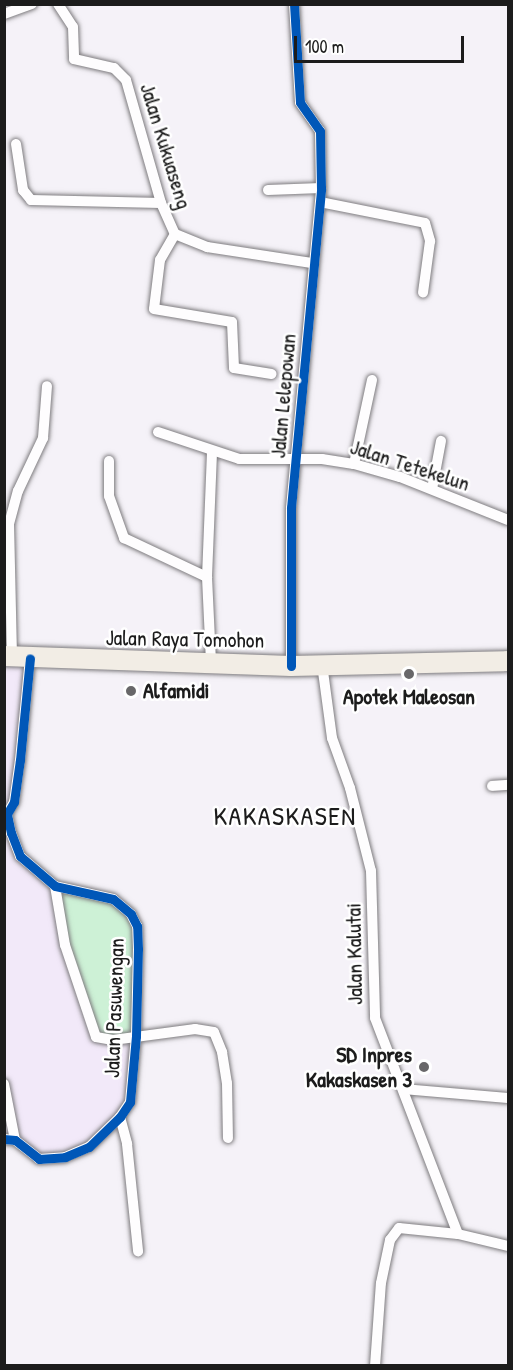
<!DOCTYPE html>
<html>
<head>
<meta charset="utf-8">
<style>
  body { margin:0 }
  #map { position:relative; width:513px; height:1370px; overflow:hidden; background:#f5f2f8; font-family:"Patrick Hand",sans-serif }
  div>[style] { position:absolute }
  .built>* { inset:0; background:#f2e9f9 }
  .green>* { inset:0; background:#cdf1d6 }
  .roads { filter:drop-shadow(0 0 2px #7e7c7f) drop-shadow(0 0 2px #7e7c7f) }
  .street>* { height:10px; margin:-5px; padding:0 5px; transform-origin:5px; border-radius:5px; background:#fefdfe }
  .highway>* { height:20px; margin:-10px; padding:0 10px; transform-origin:10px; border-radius:10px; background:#f2ede5 }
  .cycleway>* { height:9px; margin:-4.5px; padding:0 4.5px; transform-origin:4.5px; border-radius:4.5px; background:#0057b8 }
  .dots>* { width:16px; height:16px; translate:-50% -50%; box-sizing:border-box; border:3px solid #fff; border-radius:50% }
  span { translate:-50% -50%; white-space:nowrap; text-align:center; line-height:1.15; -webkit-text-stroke:5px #fff; paint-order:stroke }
  .street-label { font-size:22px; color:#1c1c1c }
  .poi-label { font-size:22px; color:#1c1c1c; font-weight:700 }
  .left { translate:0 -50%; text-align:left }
  .right { translate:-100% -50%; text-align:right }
  .quarter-label { font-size:26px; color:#1c1c1c; letter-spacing:1.5px }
  .frame { position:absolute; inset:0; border:6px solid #1c1c1c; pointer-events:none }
  .scale { position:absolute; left:294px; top:36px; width:170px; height:27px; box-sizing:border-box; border:3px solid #1c1c1c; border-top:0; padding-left:8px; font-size:18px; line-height:21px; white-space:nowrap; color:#1c1c1c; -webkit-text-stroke:4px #fff; paint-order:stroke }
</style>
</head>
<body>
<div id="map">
  <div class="built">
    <div style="clip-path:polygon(4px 656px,30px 658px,11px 833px,26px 861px,55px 886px,137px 926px,130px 1102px,89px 1147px,39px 1159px,5px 1139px)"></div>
  </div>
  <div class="green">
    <div style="clip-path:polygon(55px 886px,105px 897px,137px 926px,136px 1036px,104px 1040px,85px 1007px)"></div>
  </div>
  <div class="roads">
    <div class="street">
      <div style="left:58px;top:4px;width:27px;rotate:57deg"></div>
      <div style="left:73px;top:27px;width:32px;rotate:88deg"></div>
      <div style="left:74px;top:59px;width:41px;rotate:12.7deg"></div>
      <div style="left:114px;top:68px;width:17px;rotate:45deg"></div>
      <div style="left:126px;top:80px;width:128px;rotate:74.1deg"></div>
      <div style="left:161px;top:203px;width:34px;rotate:66deg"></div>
      <div style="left:175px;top:234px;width:35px;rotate:22deg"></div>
      <div style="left:207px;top:247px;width:106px;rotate:8.7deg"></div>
      <div style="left:4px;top:14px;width:30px;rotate:-20deg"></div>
      <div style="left:16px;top:144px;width:47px;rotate:81.3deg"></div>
      <div style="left:23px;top:190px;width:13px;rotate:51deg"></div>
      <div style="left:31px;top:200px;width:130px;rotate:1.3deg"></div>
      <div style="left:268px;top:190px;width:53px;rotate:-2.2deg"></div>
      <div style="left:320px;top:202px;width:107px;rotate:11.3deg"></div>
      <div style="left:425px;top:223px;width:19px;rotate:74deg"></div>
      <div style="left:430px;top:241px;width:52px;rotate:97.7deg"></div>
      <div style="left:175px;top:234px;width:30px;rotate:120deg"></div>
      <div style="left:160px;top:260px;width:49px;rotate:97deg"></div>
      <div style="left:154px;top:309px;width:79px;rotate:9.5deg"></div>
      <div style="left:232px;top:322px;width:46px;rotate:87.5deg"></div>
      <div style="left:234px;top:368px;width:38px;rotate:9deg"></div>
      <div style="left:158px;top:432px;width:85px;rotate:18.4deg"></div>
      <div style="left:239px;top:459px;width:83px"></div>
      <div style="left:322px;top:459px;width:32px;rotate:9deg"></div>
      <div style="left:354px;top:464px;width:48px;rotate:15.8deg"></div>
      <div style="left:400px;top:477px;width:116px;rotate:21.7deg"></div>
      <div style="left:109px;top:461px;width:35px;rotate:90deg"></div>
      <div style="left:109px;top:496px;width:45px;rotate:70.3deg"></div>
      <div style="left:124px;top:538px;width:92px;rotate:25.2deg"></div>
      <div style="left:354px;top:464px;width:86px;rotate:-77.9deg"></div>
      <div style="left:432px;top:489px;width:49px;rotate:-79.4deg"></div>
      <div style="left:12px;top:656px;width:132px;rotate:-91.3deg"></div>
      <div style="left:9px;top:524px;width:34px;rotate:-75deg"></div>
      <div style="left:18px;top:491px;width:59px;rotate:-64.7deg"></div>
      <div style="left:43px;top:438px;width:52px;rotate:-85.6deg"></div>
      <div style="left:211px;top:662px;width:85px;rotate:-92.7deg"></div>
      <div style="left:207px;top:577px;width:125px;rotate:-87.7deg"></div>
      <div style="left:322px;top:664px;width:75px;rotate:82.3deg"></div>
      <div style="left:332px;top:738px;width:53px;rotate:70.2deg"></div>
      <div style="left:350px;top:788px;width:86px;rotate:75.8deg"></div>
      <div style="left:371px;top:871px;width:147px;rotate:88.4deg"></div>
      <div style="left:375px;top:1018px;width:231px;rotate:69deg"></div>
      <div style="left:291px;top:666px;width:158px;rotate:-90deg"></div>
      <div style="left:291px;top:508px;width:321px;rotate:-84.6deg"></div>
      <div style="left:321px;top:188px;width:57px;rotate:-91deg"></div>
      <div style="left:320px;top:131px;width:35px;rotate:-125deg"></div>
      <div style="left:300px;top:102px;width:98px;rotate:-93.5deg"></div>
      <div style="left:492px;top:786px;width:16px;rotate:-4deg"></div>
      <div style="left:55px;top:886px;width:60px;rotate:80.4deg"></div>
      <div style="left:65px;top:945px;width:97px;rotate:71.4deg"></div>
      <div style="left:96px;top:1037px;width:17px;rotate:10deg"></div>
      <div style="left:113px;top:1040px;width:83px;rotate:-7.6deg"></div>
      <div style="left:195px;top:1029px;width:19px;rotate:9deg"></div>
      <div style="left:214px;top:1032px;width:22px;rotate:68deg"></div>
      <div style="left:222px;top:1052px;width:31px;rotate:81deg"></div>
      <div style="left:227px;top:1083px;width:55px;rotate:89deg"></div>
      <div style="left:4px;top:1084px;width:57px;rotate:78.9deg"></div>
      <div style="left:403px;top:1089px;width:105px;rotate:4.9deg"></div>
      <div style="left:120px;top:1117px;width:28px;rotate:75deg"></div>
      <div style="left:127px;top:1144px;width:108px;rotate:84.1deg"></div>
      <div style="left:4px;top:1139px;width:11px;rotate:5deg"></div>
      <div style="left:15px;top:1140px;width:31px;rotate:38deg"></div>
      <div style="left:39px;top:1159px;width:26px;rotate:-4deg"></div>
      <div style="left:65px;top:1157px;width:26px;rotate:-23deg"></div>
      <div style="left:89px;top:1147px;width:43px;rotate:-44.1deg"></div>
      <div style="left:120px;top:1117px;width:18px;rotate:-56deg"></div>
      <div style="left:130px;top:1102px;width:66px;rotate:-84.8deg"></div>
      <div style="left:136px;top:1036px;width:87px;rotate:-88.7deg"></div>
      <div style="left:138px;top:949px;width:23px;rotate:-92deg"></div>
      <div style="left:137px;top:926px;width:13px;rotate:-117deg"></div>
      <div style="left:131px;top:914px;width:23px;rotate:-140deg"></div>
      <div style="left:113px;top:899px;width:59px;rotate:-167.4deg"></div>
      <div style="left:55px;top:886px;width:46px;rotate:-139.4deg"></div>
      <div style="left:20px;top:856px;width:25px;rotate:-111deg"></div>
      <div style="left:11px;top:833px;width:19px;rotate:-102deg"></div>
      <div style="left:7px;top:814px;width:14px;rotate:-60deg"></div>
      <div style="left:14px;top:802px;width:42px;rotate:-81.9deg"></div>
      <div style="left:20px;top:760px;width:102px;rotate:-84.4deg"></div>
      <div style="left:375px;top:1366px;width:83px;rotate:-85.9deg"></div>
      <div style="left:381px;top:1283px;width:44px;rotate:-78.2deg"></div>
      <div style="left:390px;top:1240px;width:15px;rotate:-53deg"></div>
      <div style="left:399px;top:1228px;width:59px;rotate:5.8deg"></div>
      <div style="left:458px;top:1234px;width:51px;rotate:13.5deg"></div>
    </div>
    <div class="highway">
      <div style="left:4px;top:656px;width:287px;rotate:2deg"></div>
      <div style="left:291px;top:666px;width:217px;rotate:-1.3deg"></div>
    </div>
  </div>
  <div class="cycleway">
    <div style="left:291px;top:666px;width:158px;rotate:-90deg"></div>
    <div style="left:291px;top:508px;width:321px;rotate:-84.6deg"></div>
    <div style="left:321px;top:188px;width:57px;rotate:-91deg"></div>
    <div style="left:320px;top:131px;width:35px;rotate:-125deg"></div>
    <div style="left:300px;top:102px;width:98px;rotate:-93.5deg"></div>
    <div style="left:4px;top:1139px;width:11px;rotate:5deg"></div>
    <div style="left:15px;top:1140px;width:31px;rotate:38deg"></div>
    <div style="left:39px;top:1159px;width:26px;rotate:-4deg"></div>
    <div style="left:65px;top:1157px;width:26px;rotate:-23deg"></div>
    <div style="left:89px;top:1147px;width:43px;rotate:-44.1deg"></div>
    <div style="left:120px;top:1117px;width:18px;rotate:-56deg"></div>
    <div style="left:130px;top:1102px;width:66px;rotate:-84.8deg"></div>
    <div style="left:136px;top:1036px;width:87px;rotate:-88.7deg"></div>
    <div style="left:138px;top:949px;width:23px;rotate:-92deg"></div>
    <div style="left:137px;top:926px;width:13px;rotate:-117deg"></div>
    <div style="left:131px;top:914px;width:23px;rotate:-140deg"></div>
    <div style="left:113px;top:899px;width:59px;rotate:-167.4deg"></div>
    <div style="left:55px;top:886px;width:46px;rotate:-139.4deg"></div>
    <div style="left:20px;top:856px;width:25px;rotate:-111deg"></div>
    <div style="left:11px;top:833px;width:19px;rotate:-102deg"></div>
    <div style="left:7px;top:814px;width:14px;rotate:-60deg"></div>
    <div style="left:14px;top:802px;width:42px;rotate:-81.9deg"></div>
    <div style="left:20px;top:760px;width:102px;rotate:-84.4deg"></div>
  </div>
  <div class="dots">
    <div style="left:409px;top:674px;background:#686769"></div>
    <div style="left:131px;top:691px;background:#686769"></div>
    <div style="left:424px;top:1067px;background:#686769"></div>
  </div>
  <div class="street-label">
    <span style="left:166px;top:146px;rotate:73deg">Jalan Kukuaseng</span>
    <span style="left:283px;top:396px;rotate:-85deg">Jalan Lelepowan</span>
    <span style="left:410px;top:465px;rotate:18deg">Jalan Tetekelun</span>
    <span style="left:185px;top:639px;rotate:1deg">Jalan Raya Tomohon</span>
    <span style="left:354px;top:954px;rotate:-91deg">Jalan Kalutai</span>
    <span style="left:114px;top:1008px;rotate:-88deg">Jalan Pasuwengan</span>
  </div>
  <div class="poi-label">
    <span class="left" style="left:143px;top:691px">Alfamidi</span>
    <span style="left:409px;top:697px">Apotek Maleosan</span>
    <span class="right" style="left:412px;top:1067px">SD Inpres<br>Kakaskasen 3</span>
  </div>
  <div class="quarter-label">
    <span style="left:285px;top:816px">KAKASKASEN</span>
  </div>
  <div class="frame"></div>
  <div class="scale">100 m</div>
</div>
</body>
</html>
